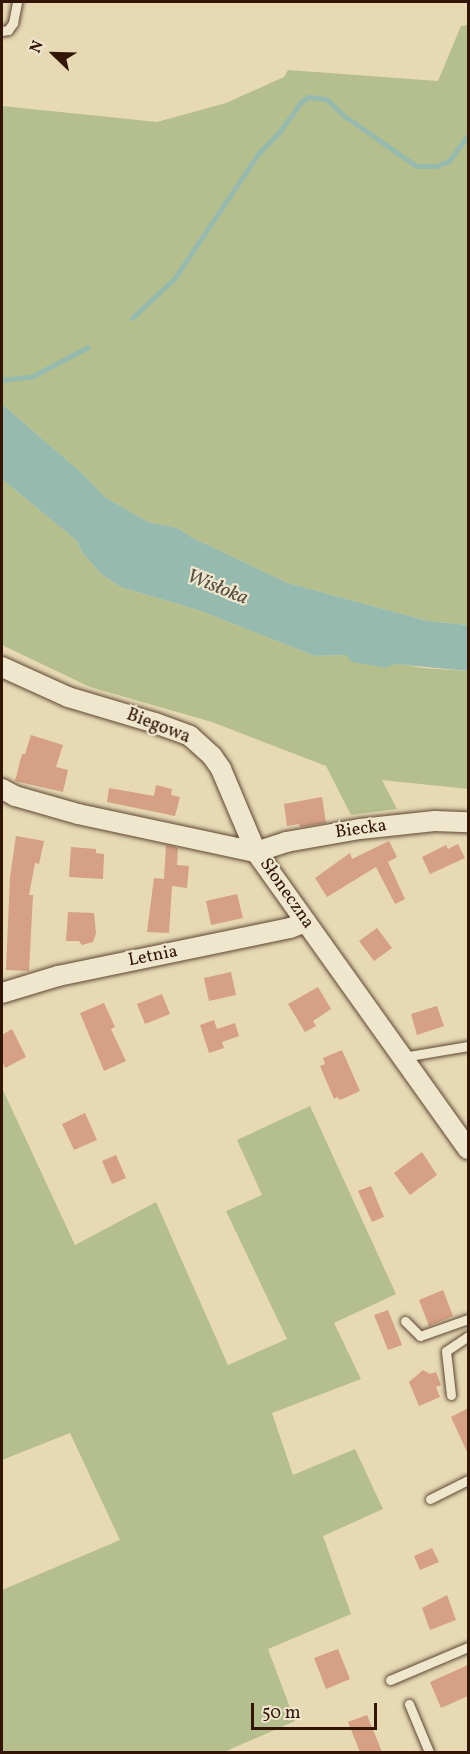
<!DOCTYPE html>
<html>
<head>
<meta charset="utf-8">
<style>
  body { margin:0 }
  #map { position:relative; width:470px; height:1754px; overflow:hidden; background:#e6d9b4; font-family:Vollkorn,serif }
  div>[style] { position:absolute }
  .green>* { inset:0; background:#b5bf8d }
  .water>* { inset:0; background:#96baad }
  .stream>* { height:5px; margin:-2.5px; padding:0 2.5px; transform-origin:2.5px; border-radius:2.5px; background:#96baad }
  .building>* { inset:0; background:#d5a084 }
  .roads { filter:drop-shadow(0 0 2px #5f4631) drop-shadow(0 0 2px #5f4631) }
  .lane>* { height:9px; margin:-4.5px; padding:0 4.5px; transform-origin:4.5px; border-radius:4.5px; background:#efe6ce }
  .street>* { height:20px; margin:-10px; padding:0 10px; transform-origin:10px; border-radius:10px; background:#efe6ce }
  span { translate:-50% -50%; white-space:nowrap; text-align:center; line-height:1.15; -webkit-text-stroke:4.5px #efe6ce; paint-order:stroke }
  .street-label { font-size:18px; color:#321505 }
  .water-label { font-size:20px; color:#554f40; font-style:italic }
  .frame { position:absolute; inset:0; border:3px solid #321505; pointer-events:none }
  .north { position:absolute; left:24px; top:24px; width:60px; height:60px; -webkit-text-stroke:4px #efe6ce; paint-order:stroke; rotate:293deg; font-size:16px; font-weight:700; line-height:24px; text-align:center; color:#321505 }
  .north::after { content:''; display:block; margin:auto; width:21px; height:27px; background:#321505; clip-path:polygon(50% 0,100% 100%,50% 72%,0 100%) }
  .scale { position:absolute; left:251px; top:1703px; width:126px; height:27px; box-sizing:border-box; border:3px solid #321505; border-top:0; padding-left:8px; font-size:18px; line-height:21px; white-space:nowrap; color:#321505; -webkit-text-stroke:4px #efe6ce; paint-order:stroke }
</style>
</head>
<body>
<div id="map">
  <div class="green">
    <div style="clip-path:polygon(468px 25px,468px 625px,428px 621px,288px 583px,191px 537px,178px 528px,148px 522px,105px 497px,82px 473px,2px 404px,2px 106px,157px 122px,226px 103px,284px 77px,288px 70px,438px 81px,461px 26px)"></div>
    <div style="clip-path:polygon(2px 479px,77px 541px,81px 551px,100px 573px,120px 587px,198px 610px,315px 656px,347px 655px,423px 668px,468px 671px,468px 789px,382px 780px,397px 809px,351px 815px,326px 766px,212px 722px,90px 687px,2px 645px)"></div>
    <div style="clip-path:polygon(2px 1088px,75px 1245px,156px 1202px,228px 1365px,287px 1339px,226px 1211px,262px 1195px,237px 1140px,310px 1106px,396px 1294px,334px 1323px,361px 1379px,272px 1413px,293px 1475px,355px 1449px,383px 1509px,323px 1536px,351px 1614px,268px 1649px,295px 1721px,224px 1752px,2px 1752px,2px 1590px,120px 1540px,70px 1433px,2px 1460px)"></div>
  </div>
  <div class="water">
    <div style="clip-path:polygon(2px 404px,82px 473px,105px 497px,148px 522px,178px 528px,191px 537px,288px 583px,428px 621px,468px 625px,468px 671px,395px 664px,386px 668px,352px 662px,346px 655px,315px 656px,198px 610px,120px 587px,100px 573px,81px 551px,77px 541px,2px 479px)"></div>
  </div>
  <div class="stream">
    <div style="left:132px;top:318px;width:57px;rotate:-42.9deg"></div>
    <div style="left:174px;top:279px;width:151px;rotate:-56.1deg"></div>
    <div style="left:258px;top:154px;width:32px;rotate:-46deg"></div>
    <div style="left:280px;top:131px;width:37px;rotate:-54deg"></div>
    <div style="left:302px;top:101px;width:8px;rotate:-30deg"></div>
    <div style="left:309px;top:97px;width:17px;rotate:7deg"></div>
    <div style="left:326px;top:99px;width:23px;rotate:43deg"></div>
    <div style="left:343px;top:115px;width:89px;rotate:34.9deg"></div>
    <div style="left:416px;top:166px;width:20px"></div>
    <div style="left:436px;top:166px;width:14px;rotate:-21deg"></div>
    <div style="left:449px;top:161px;width:32px;rotate:-54deg"></div>
    <div style="left:2px;top:380px;width:31px;rotate:-7deg"></div>
    <div style="left:33px;top:376px;width:62px;rotate:-27.8deg"></div>
  </div>
  <div class="building">
    <div style="clip-path:polygon(31px 735px,63px 745px,56px 767px,68px 770px,63px 792px,15px 781px,22px 754px,25px 754px)"></div>
    <div style="clip-path:polygon(156px 785px,172px 789px,171px 795px,180px 797px,175px 816px,107px 802px,109px 788px,154px 796px)"></div>
    <div style="clip-path:polygon(322px 797px,326px 823px,300px 827px,299px 824px,287px 826px,284px 804px)"></div>
    <div style="clip-path:polygon(16px 836px,44px 841px,39px 864px,35px 863px,29px 895px,33px 895px,29px 971px,6px 970px,10px 877px)"></div>
    <div style="clip-path:polygon(389px 841px,397px 857px,388px 862px,405px 899px,395px 904px,376px 867px,327px 897px,315px 878px,350px 853px,352px 859px)"></div>
    <div style="clip-path:polygon(458px 844px,465px 858px,430px 874px,422px 857px,446px 845px,448px 849px)"></div>
    <div style="clip-path:polygon(166px 845px,178px 848px,177px 865px,189px 866px,187px 888px,172px 886px,169px 933px,147px 932px,154px 878px,164px 879px)"></div>
    <div style="clip-path:polygon(71px 847px,96px 849px,96px 853px,104px 854px,103px 879px,69px 877px)"></div>
    <div style="clip-path:polygon(237px 894px,243px 918px,211px 925px,206px 901px)"></div>
    <div style="clip-path:polygon(68px 912px,94px 913px,96px 933px,93px 942px,82px 945px,79px 941px,66px 941px)"></div>
    <div style="clip-path:polygon(377px 928px,392px 948px,374px 961px,359px 941px)"></div>
    <div style="clip-path:polygon(231px 972px,236px 995px,209px 1001px,204px 978px)"></div>
    <div style="clip-path:polygon(318px 987px,331px 1009px,313px 1021px,316px 1026px,305px 1032px,288px 1004px)"></div>
    <div style="clip-path:polygon(162px 994px,170px 1014px,145px 1024px,137px 1004px)"></div>
    <div style="clip-path:polygon(104px 1003px,115px 1027px,111px 1029px,126px 1061px,104px 1071px,80px 1013px)"></div>
    <div style="clip-path:polygon(437px 1006px,444px 1026px,417px 1035px,411px 1014px)"></div>
    <div style="clip-path:polygon(214px 1020px,217px 1029px,235px 1023px,239px 1036px,222px 1042px,224px 1048px,209px 1053px,200px 1025px)"></div>
    <div style="clip-path:polygon(12px 1029px,26px 1057px,5px 1068px,2px 1060px,2px 1035px)"></div>
    <div style="clip-path:polygon(342px 1050px,360px 1091px,340px 1100px,337px 1097px,334px 1099px,320px 1066px,325px 1064px,323px 1058px)"></div>
    <div style="clip-path:polygon(85px 1113px,97px 1140px,74px 1150px,62px 1124px)"></div>
    <div style="clip-path:polygon(422px 1152px,437px 1175px,410px 1195px,394px 1173px)"></div>
    <div style="clip-path:polygon(116px 1155px,126px 1178px,112px 1184px,102px 1161px)"></div>
    <div style="clip-path:polygon(371px 1186px,384px 1217px,372px 1222px,358px 1191px)"></div>
    <div style="clip-path:polygon(443px 1290px,453px 1316px,429px 1326px,419px 1300px)"></div>
    <div style="clip-path:polygon(388px 1310px,402px 1345px,388px 1350px,374px 1315px)"></div>
    <div style="clip-path:polygon(423px 1370px,430px 1374px,436px 1372px,441px 1385px,436px 1387px,440px 1397px,419px 1406px,409px 1382px)"></div>
    <div style="clip-path:polygon(468px 1408px,468px 1454px,451px 1417px)"></div>
    <div style="clip-path:polygon(432px 1548px,439px 1562px,420px 1570px,414px 1556px)"></div>
    <div style="clip-path:polygon(447px 1595px,456px 1620px,430px 1630px,422px 1608px)"></div>
    <div style="clip-path:polygon(338px 1649px,350px 1679px,326px 1689px,314px 1658px)"></div>
    <div style="clip-path:polygon(468px 1665px,468px 1696px,441px 1708px,430px 1682px)"></div>
    <div style="clip-path:polygon(367px 1715px,382px 1752px,360px 1752px,348px 1722px)"></div>
  </div>
  <div class="roads">
    <div class="lane">
      <div style="left:2px;top:31px;width:6px;rotate:-9deg"></div>
      <div style="left:8px;top:30px;width:9px;rotate:-54deg"></div>
      <div style="left:13px;top:23px;width:21px;rotate:-79deg"></div>
      <div style="left:403px;top:1057px;width:66px;rotate:-9.6deg"></div>
      <div style="left:405px;top:1321px;width:21px;rotate:45deg"></div>
      <div style="left:420px;top:1336px;width:51px;rotate:-19.5deg"></div>
      <div style="left:451px;top:1395px;width:44px;rotate:-96.5deg"></div>
      <div style="left:446px;top:1351px;width:27px;rotate:-34deg"></div>
      <div style="left:430px;top:1499px;width:42px;rotate:-26.6deg"></div>
      <div style="left:390px;top:1680px;width:85px;rotate:-22.9deg"></div>
      <div style="left:409px;top:1704px;width:52px;rotate:67.4deg"></div>
    </div>
    <div class="street">
      <div style="left:2px;top:667px;width:72px;rotate:24.4deg"></div>
      <div style="left:68px;top:697px;width:91px;rotate:16.6deg"></div>
      <div style="left:155px;top:723px;width:37px;rotate:20deg"></div>
      <div style="left:190px;top:736px;width:30px;rotate:42deg"></div>
      <div style="left:212px;top:756px;width:16px;rotate:55deg"></div>
      <div style="left:221px;top:769px;width:90px;rotate:67.1deg"></div>
      <div style="left:256px;top:852px;width:32px;rotate:-18deg"></div>
      <div style="left:286px;top:842px;width:75px;rotate:-10deg"></div>
      <div style="left:360px;top:829px;width:75px;rotate:-6.1deg"></div>
      <div style="left:435px;top:821px;width:33px;rotate:2deg"></div>
      <div style="left:2px;top:789px;width:15px;rotate:28deg"></div>
      <div style="left:15px;top:796px;width:66px;rotate:15.9deg"></div>
      <div style="left:78px;top:814px;width:182px;rotate:12.1deg"></div>
      <div style="left:256px;top:852px;width:365px;rotate:54.5deg"></div>
      <div style="left:2px;top:993px;width:59px;rotate:-16.9deg"></div>
      <div style="left:58px;top:976px;width:237px;rotate:-11.7deg"></div>
      <div style="left:290px;top:928px;width:17px;rotate:-21deg"></div>
    </div>
  </div>
  <div class="street-label">
    <span style="left:158px;top:727px;rotate:21deg">Biegowa</span>
    <span style="left:361px;top:830px;rotate:-8deg">Biecka</span>
    <span style="left:286px;top:894px;rotate:55deg">Słoneczna</span>
    <span style="left:153px;top:957px;rotate:-11deg">Letnia</span>
  </div>
  <div class="water-label">
    <span style="left:217px;top:588px;rotate:22deg">Wisłoka</span>
  </div>
  <div class="frame"></div>
  <div class="north">N</div>
  <div class="scale">50 m</div>
</div>
</body>
</html>
